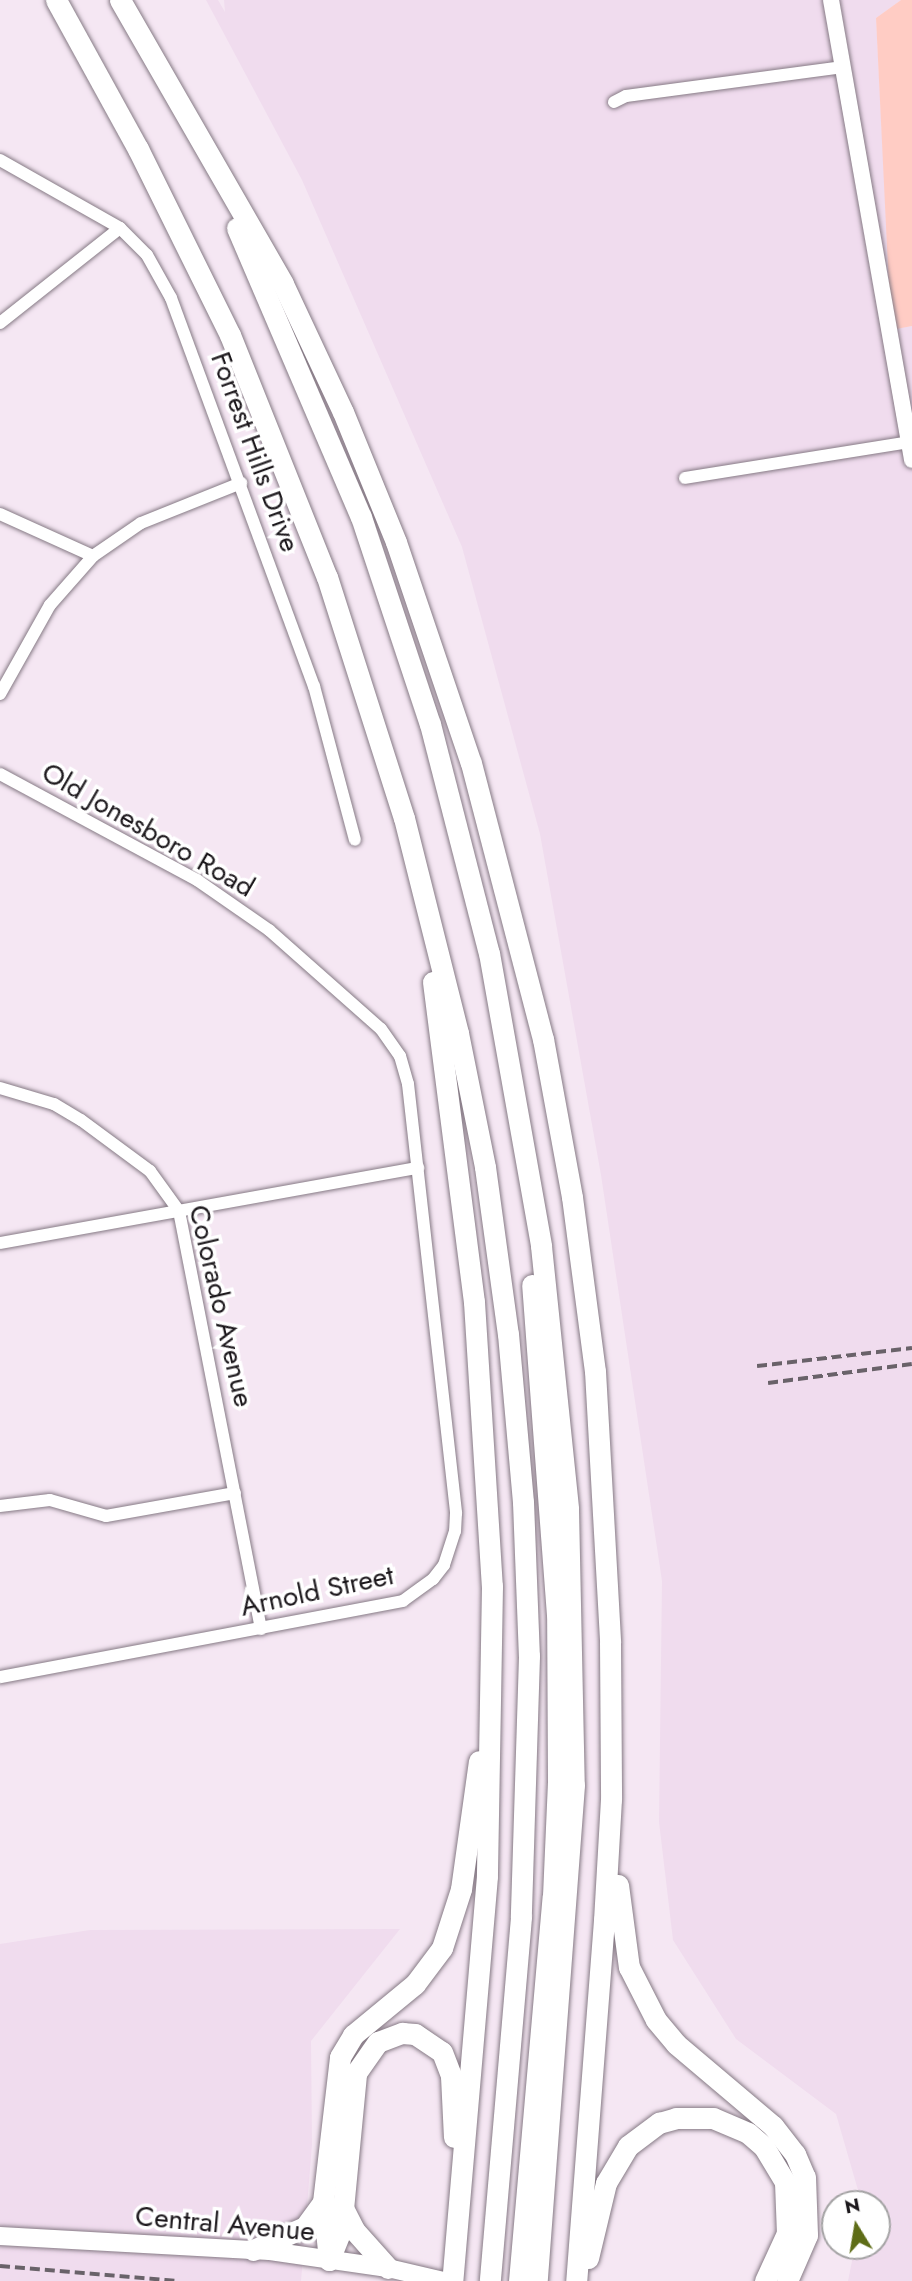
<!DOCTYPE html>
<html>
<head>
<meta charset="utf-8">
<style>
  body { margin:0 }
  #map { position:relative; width:912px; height:2281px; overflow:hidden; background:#f5e7f3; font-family:Jost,sans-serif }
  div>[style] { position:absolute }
  .built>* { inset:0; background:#f0dcee }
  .green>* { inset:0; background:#ffccc4 }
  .roads { filter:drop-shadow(0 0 2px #867a85) drop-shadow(0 0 2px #867a85) }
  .street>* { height:12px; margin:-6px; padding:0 6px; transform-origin:6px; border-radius:6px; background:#fff }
  .secondary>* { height:16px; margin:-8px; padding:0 8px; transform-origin:8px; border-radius:8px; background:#fff }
  .primary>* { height:18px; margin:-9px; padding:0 9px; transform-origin:9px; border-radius:9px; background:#fff }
  .highway>* { height:21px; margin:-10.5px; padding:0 10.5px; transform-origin:10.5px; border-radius:10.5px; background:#fff }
  .rail>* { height:3.5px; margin-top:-1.75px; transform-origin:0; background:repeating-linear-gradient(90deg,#696269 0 10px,transparent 0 15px) }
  span { translate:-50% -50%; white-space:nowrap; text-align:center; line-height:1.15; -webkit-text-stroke:7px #fff; paint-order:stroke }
  .street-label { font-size:28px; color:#1c181c }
  .north { position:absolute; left:821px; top:2190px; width:70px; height:70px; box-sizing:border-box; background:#fff; border:2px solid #a4a3a4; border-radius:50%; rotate:349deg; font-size:19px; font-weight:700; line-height:28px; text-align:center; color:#1c181c }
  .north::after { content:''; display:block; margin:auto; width:24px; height:32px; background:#5e6d17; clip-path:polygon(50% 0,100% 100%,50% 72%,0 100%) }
</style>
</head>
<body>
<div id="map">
  <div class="built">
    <div style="clip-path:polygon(206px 0,218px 0,225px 12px,224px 0,901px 0,876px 18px,892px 329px,912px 326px,912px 2281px,848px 2281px,855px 2246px,877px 2246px,877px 2204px,862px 2204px,836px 2114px,736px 2039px,673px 1940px,659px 1822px,662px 1581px,601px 1175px,540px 834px,462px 547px,302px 180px)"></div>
    <div style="clip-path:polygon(400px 1929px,311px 2041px,312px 2144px,301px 2281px,0 2281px,0 1944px,90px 1930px)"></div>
  </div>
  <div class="green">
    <div style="clip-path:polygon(901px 0,912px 0,912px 326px,891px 330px,876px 18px)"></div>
  </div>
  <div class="roads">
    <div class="street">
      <div style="left:614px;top:102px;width:13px;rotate:-27deg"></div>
      <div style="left:626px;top:96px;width:219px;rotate:-7.6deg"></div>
      <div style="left:0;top:160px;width:138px;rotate:29.5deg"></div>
      <div style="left:120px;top:228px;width:38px;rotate:45deg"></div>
      <div style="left:147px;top:255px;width:49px;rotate:60.8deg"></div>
      <div style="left:171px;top:298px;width:414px;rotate:69.8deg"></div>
      <div style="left:314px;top:686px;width:159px;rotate:75.1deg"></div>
      <div style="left:0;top:323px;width:153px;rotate:-38.4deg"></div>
      <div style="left:685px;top:478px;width:227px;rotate:-9.1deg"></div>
      <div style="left:0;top:514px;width:102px;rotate:24.3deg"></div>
      <div style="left:0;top:694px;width:102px;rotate:-60.7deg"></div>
      <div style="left:50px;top:605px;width:65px;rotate:-48.7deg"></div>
      <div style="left:93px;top:556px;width:58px;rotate:-34.5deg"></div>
      <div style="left:141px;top:523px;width:108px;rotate:-21.8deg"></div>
      <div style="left:0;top:774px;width:224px;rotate:28.3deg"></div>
      <div style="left:197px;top:880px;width:88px;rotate:34.8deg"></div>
      <div style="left:269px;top:930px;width:149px;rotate:41.5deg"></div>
      <div style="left:381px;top:1029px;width:33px;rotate:55deg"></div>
      <div style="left:400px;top:1056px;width:29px;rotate:74deg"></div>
      <div style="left:408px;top:1084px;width:432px;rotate:83.6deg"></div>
      <div style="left:456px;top:1513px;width:18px;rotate:93deg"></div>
      <div style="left:455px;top:1531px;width:36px;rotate:108deg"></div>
      <div style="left:444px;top:1565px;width:18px;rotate:128deg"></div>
      <div style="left:433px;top:1579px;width:37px;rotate:144deg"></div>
      <div style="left:403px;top:1601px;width:410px;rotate:169.3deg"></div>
      <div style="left:0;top:1088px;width:56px;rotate:16.5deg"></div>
      <div style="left:54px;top:1104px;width:31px;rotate:31deg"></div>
      <div style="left:81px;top:1120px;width:86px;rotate:36.5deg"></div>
      <div style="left:150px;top:1171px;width:49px;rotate:54.1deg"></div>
      <div style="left:179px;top:1211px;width:426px;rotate:78.9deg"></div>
      <div style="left:0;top:1243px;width:425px;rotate:-10.2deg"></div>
      <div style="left:0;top:1506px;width:50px;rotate:-6.8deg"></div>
      <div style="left:50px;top:1500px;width:58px;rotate:15.9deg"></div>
      <div style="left:106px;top:1516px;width:131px;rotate:-10.1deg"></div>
    </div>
    <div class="secondary">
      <div style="left:831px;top:0;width:467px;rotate:80deg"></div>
    </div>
    <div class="primary">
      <div style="left:0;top:2236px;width:270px;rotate:3.2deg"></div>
      <div style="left:270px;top:2251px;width:119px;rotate:8.2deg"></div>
      <div style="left:388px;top:2268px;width:57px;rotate:13.1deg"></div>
    </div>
    <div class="highway">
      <div style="left:56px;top:0;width:170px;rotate:61.2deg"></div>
      <div style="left:138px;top:149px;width:208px;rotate:63.7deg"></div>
      <div style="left:230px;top:335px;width:261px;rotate:68.2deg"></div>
      <div style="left:327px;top:577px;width:253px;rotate:72.3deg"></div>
      <div style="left:404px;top:818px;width:222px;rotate:75.9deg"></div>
      <div style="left:458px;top:1033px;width:137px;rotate:78.6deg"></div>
      <div style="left:485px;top:1167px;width:169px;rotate:82.2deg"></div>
      <div style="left:508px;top:1334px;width:169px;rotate:84.9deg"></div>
      <div style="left:523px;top:1502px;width:154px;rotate:87.8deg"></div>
      <div style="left:529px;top:1656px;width:261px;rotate:91.8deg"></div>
      <div style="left:521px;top:1917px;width:365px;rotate:94.9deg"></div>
      <div style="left:120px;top:0;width:327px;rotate:60.1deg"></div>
      <div style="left:283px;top:284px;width:141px;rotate:64.9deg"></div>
      <div style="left:343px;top:412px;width:140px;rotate:67.8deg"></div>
      <div style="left:396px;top:542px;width:233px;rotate:71.3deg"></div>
      <div style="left:471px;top:763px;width:285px;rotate:75.4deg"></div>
      <div style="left:543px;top:1039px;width:161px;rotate:79.6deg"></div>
      <div style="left:572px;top:1197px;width:176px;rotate:82.5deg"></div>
      <div style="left:595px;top:1371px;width:272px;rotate:86.8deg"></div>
      <div style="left:610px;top:1643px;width:156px;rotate:89.6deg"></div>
      <div style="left:611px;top:1799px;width:121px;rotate:93.3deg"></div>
      <div style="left:604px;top:1920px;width:362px;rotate:94.4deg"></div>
      <div style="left:237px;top:228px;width:314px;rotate:66.8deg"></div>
      <div style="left:361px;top:517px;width:218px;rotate:71.6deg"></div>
      <div style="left:430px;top:724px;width:236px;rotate:75.6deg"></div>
      <div style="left:489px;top:953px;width:298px;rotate:79.9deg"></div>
      <div style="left:541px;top:1246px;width:264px;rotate:84.1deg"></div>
      <div style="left:568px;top:1509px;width:276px;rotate:88.8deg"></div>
      <div style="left:574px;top:1785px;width:497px;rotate:94.3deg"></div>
      <div style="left:433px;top:982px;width:323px;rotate:82.7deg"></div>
      <div style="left:474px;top:1302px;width:285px;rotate:86.4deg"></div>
      <div style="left:492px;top:1586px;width:290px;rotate:91deg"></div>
      <div style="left:487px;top:1876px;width:407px;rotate:94.9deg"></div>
      <div style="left:618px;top:1885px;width:83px;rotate:82.4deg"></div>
      <div style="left:629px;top:1967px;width:59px;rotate:63deg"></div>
      <div style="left:656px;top:2020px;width:31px;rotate:50deg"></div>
      <div style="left:676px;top:2044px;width:127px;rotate:40.2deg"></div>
      <div style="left:773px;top:2126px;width:36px;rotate:52deg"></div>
      <div style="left:795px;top:2154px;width:25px;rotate:67deg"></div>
      <div style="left:805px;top:2177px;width:58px;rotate:88deg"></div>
      <div style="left:807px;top:2235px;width:50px;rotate:113.5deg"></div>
      <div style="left:343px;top:2208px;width:25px;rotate:63deg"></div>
      <div style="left:354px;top:2230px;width:51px;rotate:48.2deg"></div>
      <div style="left:253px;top:2250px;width:57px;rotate:-23.9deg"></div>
      <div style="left:305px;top:2227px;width:31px;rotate:-54deg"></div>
      <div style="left:588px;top:2258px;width:77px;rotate:-76.5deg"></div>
      <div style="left:606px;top:2183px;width:43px;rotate:-59.3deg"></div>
      <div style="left:628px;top:2146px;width:39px;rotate:-37deg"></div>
      <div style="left:659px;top:2123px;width:18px;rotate:-16deg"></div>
      <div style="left:676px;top:2118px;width:37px"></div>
      <div style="left:713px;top:2118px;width:38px;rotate:23deg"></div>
      <div style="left:748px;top:2133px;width:21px;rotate:41deg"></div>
      <div style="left:764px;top:2147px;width:41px;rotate:59deg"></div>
      <div style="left:785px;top:2182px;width:51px;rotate:87.8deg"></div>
      <div style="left:787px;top:2233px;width:53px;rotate:114.6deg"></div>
      <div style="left:329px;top:2260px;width:58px;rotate:-95.9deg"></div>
      <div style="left:323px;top:2202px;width:146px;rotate:-83.3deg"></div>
      <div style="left:340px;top:2057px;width:26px;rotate:-59deg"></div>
      <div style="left:353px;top:2035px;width:80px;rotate:-39.4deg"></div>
      <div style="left:415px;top:1984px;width:45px;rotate:-53.1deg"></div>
      <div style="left:442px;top:1948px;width:62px;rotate:-72.1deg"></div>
      <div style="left:461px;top:1889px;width:129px;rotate:-82deg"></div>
      <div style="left:329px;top:2260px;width:32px;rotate:-68deg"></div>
      <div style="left:341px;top:2230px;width:158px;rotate:-84.5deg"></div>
      <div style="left:356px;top:2073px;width:38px;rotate:-55deg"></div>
      <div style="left:378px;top:2042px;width:26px;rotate:-21deg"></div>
      <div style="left:402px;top:2033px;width:13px;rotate:4deg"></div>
      <div style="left:415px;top:2034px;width:32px;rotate:34deg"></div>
      <div style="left:442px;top:2052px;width:26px;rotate:69deg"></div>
      <div style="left:451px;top:2076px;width:61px;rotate:87.2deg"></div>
      <div style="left:519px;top:2281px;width:386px;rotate:-85deg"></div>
      <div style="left:553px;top:1896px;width:114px;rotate:-87.5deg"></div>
      <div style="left:558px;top:1782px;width:167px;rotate:-90.3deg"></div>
      <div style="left:557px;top:1615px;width:331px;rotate:-94.3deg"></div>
    </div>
  </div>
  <div class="rail">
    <div style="left:757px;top:1366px;width:156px;rotate:-6.6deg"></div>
    <div style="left:768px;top:1383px;width:145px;rotate:-7.5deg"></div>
    <div style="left:0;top:2266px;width:178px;rotate:4.8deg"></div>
  </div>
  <div class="street-label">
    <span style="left:255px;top:452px;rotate:70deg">Forrest Hills Drive</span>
    <span style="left:148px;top:830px;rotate:30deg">Old Jonesboro Road</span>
    <span style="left:221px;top:1306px;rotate:77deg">Colorado Avenue</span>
    <span style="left:317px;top:1591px;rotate:-12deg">Arnold Street</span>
    <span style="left:225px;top:2224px;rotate:5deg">Central Avenue</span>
  </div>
  <div class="north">N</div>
</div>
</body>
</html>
